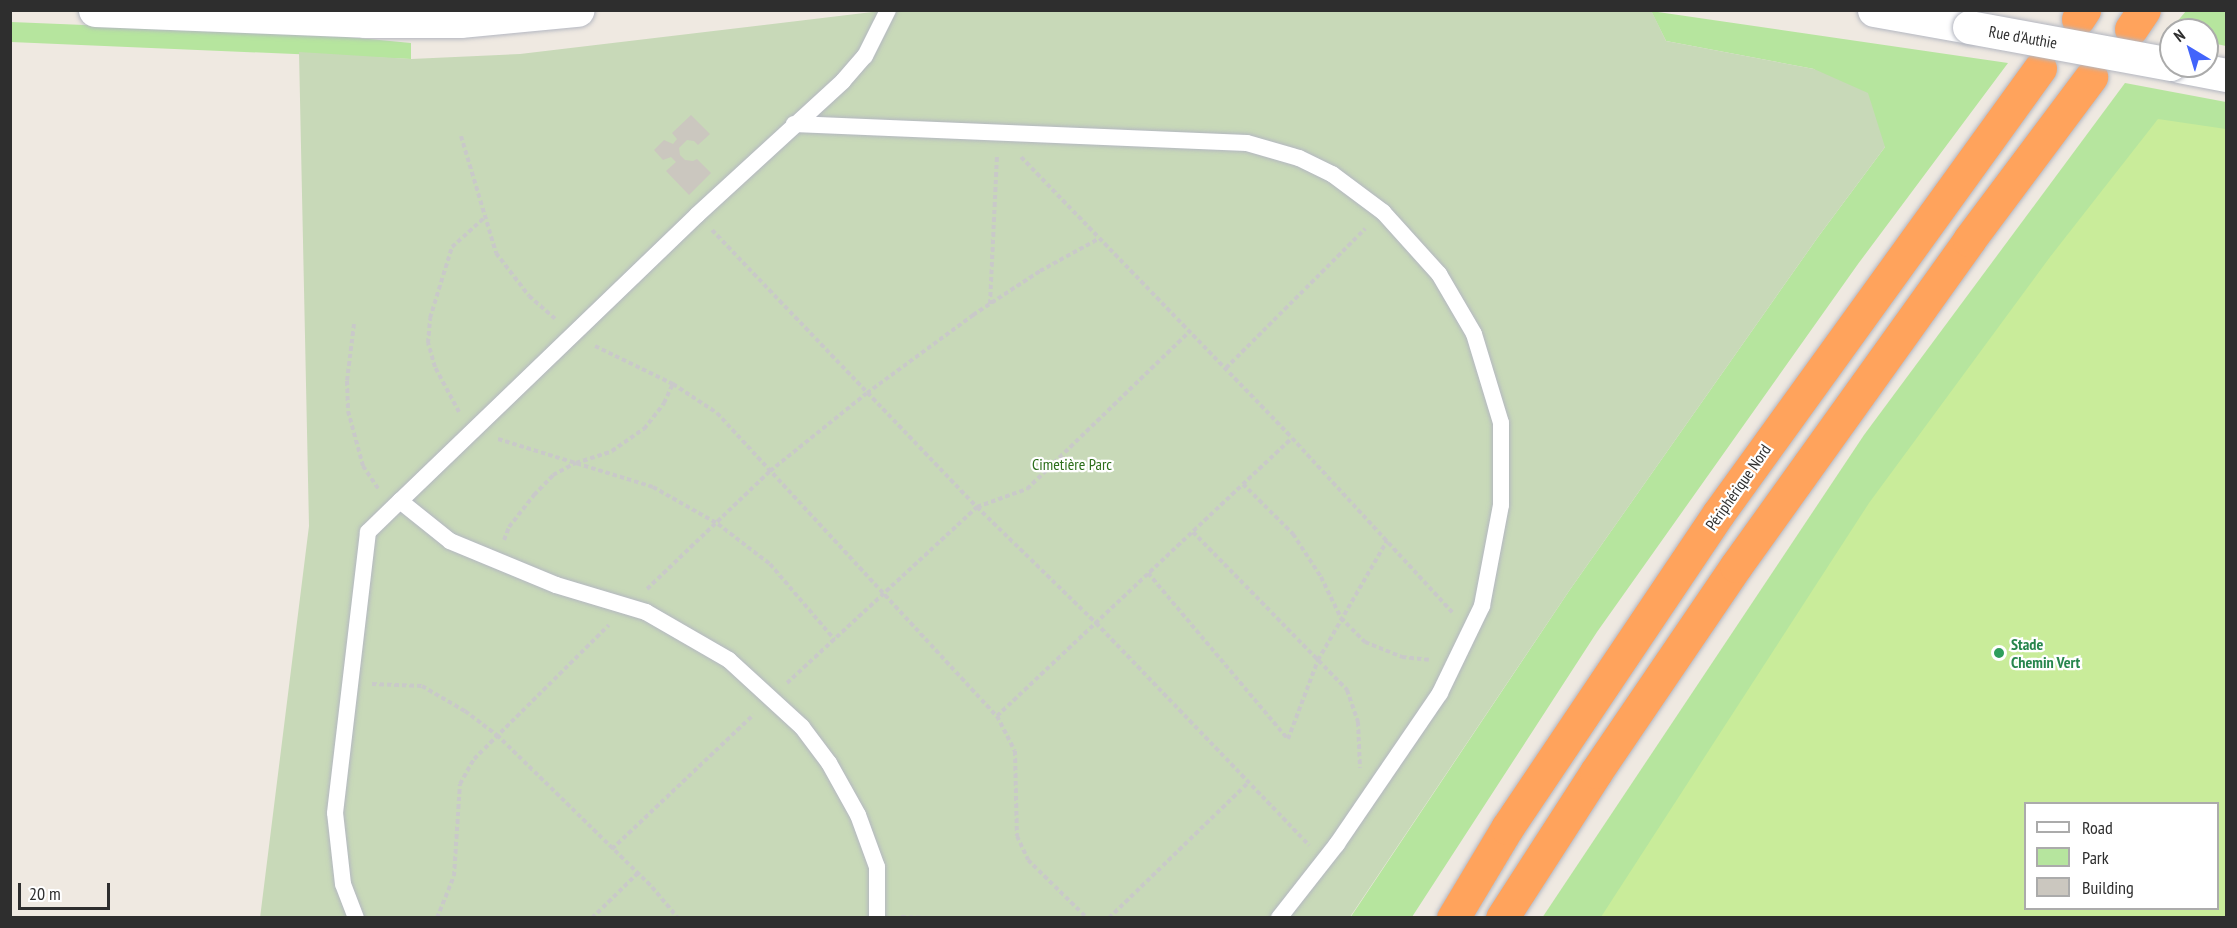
<!DOCTYPE html>
<html>
<head>
<meta charset="utf-8">
<style>
  body { margin:0 }
  #map { position:relative; width:2237px; height:928px; overflow:hidden; background:#efe9e1; font-family:"PT Sans Narrow",sans-serif }
  div>[style] { position:absolute }
  .green>* { inset:0; background:#b6e59e }
  .cemetery>* { inset:0; background:#c8d9b8 }
  .pitch>* { inset:0; background:#c9ec9a }
  .building>* { inset:0; background:#cbc7bf }
  .path>* { height:4px; margin-top:-2px; transform-origin:0; background:repeating-linear-gradient(90deg,#c9c9c9 0 4.5px,transparent 0 7.5px) }
  .roads { filter:drop-shadow(0 0 2px #b4b7c1) drop-shadow(0 0 2px #b4b7c1) }
  .lane>* { height:16px; margin:-8px; padding:0 8px; transform-origin:8px; border-radius:8px; background:#fff }
  .secondary>* { height:33px; margin:-16.5px; padding:0 16.5px; transform-origin:16.5px; border-radius:16.5px; background:#fff }
  .highway>* { height:33px; margin:-16.5px; padding:0 16.5px; transform-origin:16.5px; border-radius:16.5px; background:#ffa35c }
  .bridges { filter:drop-shadow(0 0 2px #b4b7c1) drop-shadow(0 0 2px #b4b7c1) }
  .secondary-bridge>* { height:33px; margin:-16.5px; padding:0 16.5px; transform-origin:16.5px; border-radius:16.5px; background:#fff }
  .dots>* { width:16px; height:16px; translate:-50% -50%; box-sizing:border-box; border:3px solid #fff; border-radius:50% }
  span { translate:-50% -50%; white-space:nowrap; text-align:center; line-height:1.15; -webkit-text-stroke:4.5px #fff; paint-order:stroke }
  .street-label { font-size:16px; color:#2e2e2e }
  .park-label { font-size:16px; color:#2c6e1b }
  .leisure-label { font-size:16px; color:#27864d; font-weight:700 }
  .left { translate:0 -50%; text-align:left }
  .frame { position:absolute; inset:0; border:12px solid #2e2e2e; pointer-events:none }
  .legend { position:absolute; left:2024px; top:802px; width:195px; height:108px; box-sizing:border-box; background:#fff; border:2px solid #ababab; margin:0; padding:8px 10px; list-style:none; font-size:18px; color:#2e2e2e }
  .legend li { display:flex; align-items:center; gap:12px; height:30px }
  .legend b { width:30px; border:2px solid #ababab }
  .north { position:absolute; left:2159px; top:18px; width:60px; height:60px; box-sizing:border-box; background:#fff; border:2px solid #ababab; border-radius:50%; rotate:322deg; font-size:16px; font-weight:700; line-height:24px; text-align:center; color:#2e2e2e }
  .north::after { content:''; display:block; margin:auto; width:21px; height:27px; background:#4264fb; clip-path:polygon(50% 0,100% 100%,50% 72%,0 100%) }
  .scale { position:absolute; left:18px; top:883px; width:92px; height:27px; box-sizing:border-box; border:3px solid #2e2e2e; border-top:0; padding-left:8px; font-size:18px; line-height:21px; white-space:nowrap; color:#2e2e2e; -webkit-text-stroke:4px #fff; paint-order:stroke }
</style>
</head>
<body>
<div id="map">
  <div class="green">
    <div style="clip-path:polygon(1651px 11px,2008px 63px,1858px 264px,1597px 632px,1412px 917px,1350px 918px,1569px 591px,1818px 237px,1885px 147px,1814px 69px,1666px 41px)"></div>
    <div style="clip-path:polygon(2186px 11px,2226px 11px,2226px 46px,2207px 42px,2207px 30px,2171px 30px,2171px 36px,2166px 35px)"></div>
    <div style="clip-path:polygon(11px 22px,327px 35px,411px 43px,411px 59px,11px 42px)"></div>
    <div style="clip-path:polygon(2125px 83px,2226px 102px,2226px 167px,1665px 917px,1542px 918px,1864px 435px)"></div>
  </div>
  <div class="cemetery">
    <div style="clip-path:polygon(889px 10px,1651px 10px,1666px 41px,1814px 69px,1868px 93px,1885px 147px,1818px 237px,1569px 591px,1350px 917px,260px 918px,309px 526px,299px 52px,411px 59px,520px 54px)"></div>
  </div>
  <div class="pitch">
    <div style="clip-path:polygon(evenodd,2158px 119px,2226px 129px,2226px 917px,1601px 917px,1869px 503px,2050px 257px,2158px 119px,2026px 804px,2218px 804px,2218px 908px,2026px 908px,2026px 804px)"></div>
  </div>
  <div class="building">
    <div style="clip-path:polygon(691px 115px,710px 134px,698px 145px,694px 141px,687px 140px,679px 148px,680px 155px,685px 160px,693px 161px,697px 159px,711px 173px,689px 195px,666px 171px,676px 162px,671px 157px,663px 160px,654px 150px,664px 140px,673px 144px,677px 139px,672px 133px)"></div>
  </div>
  <div class="path">
    <div style="left:461px;top:136px;width:122px;rotate:73.3deg"></div>
    <div style="left:496px;top:253px;width:54px;rotate:52.5deg"></div>
    <div style="left:529px;top:296px;width:37px;rotate:41deg"></div>
    <div style="left:1021px;top:157px;width:390px;rotate:46deg"></div>
    <div style="left:1292px;top:438px;width:238px;rotate:47.4deg"></div>
    <div style="left:712px;top:230px;width:383px;rotate:46.3deg"></div>
    <div style="left:977px;top:507px;width:166px;rotate:44.3deg"></div>
    <div style="left:1096px;top:623px;width:308px;rotate:46.2deg"></div>
    <div style="left:990px;top:304px;width:150px;rotate:-87.3deg"></div>
    <div style="left:354px;top:324px;width:57px;rotate:97deg"></div>
    <div style="left:347px;top:381px;width:30px;rotate:88deg"></div>
    <div style="left:348px;top:411px;width:57px;rotate:74.7deg"></div>
    <div style="left:363px;top:466px;width:29px;rotate:56deg"></div>
    <div style="left:595px;top:346px;width:87px;rotate:26deg"></div>
    <div style="left:673px;top:384px;width:53px;rotate:33.4deg"></div>
    <div style="left:717px;top:413px;width:413px;rotate:47.3deg"></div>
    <div style="left:997px;top:716px;width:39px;rotate:63deg"></div>
    <div style="left:1015px;top:751px;width:85px;rotate:88.7deg"></div>
    <div style="left:1017px;top:836px;width:26px;rotate:65deg"></div>
    <div style="left:1028px;top:860px;width:83px;rotate:44.5deg"></div>
    <div style="left:1226px;top:368px;width:197px;rotate:-45deg"></div>
    <div style="left:459px;top:412px;width:51px;rotate:-118.1deg"></div>
    <div style="left:435px;top:367px;width:25px;rotate:-106deg"></div>
    <div style="left:428px;top:343px;width:25px;rotate:-85deg"></div>
    <div style="left:430px;top:318px;width:74px;rotate:-72.8deg"></div>
    <div style="left:452px;top:247px;width:43px;rotate:-42.2deg"></div>
    <div style="left:498px;top:439px;width:162px;rotate:17.2deg"></div>
    <div style="left:653px;top:487px;width:75px;rotate:29.6deg"></div>
    <div style="left:718px;top:524px;width:66px;rotate:37.6deg"></div>
    <div style="left:770px;top:564px;width:99px;rotate:49.5deg"></div>
    <div style="left:1243px;top:484px;width:71px;rotate:45deg"></div>
    <div style="left:1293px;top:534px;width:51px;rotate:56.9deg"></div>
    <div style="left:1321px;top:577px;width:46px;rotate:64deg"></div>
    <div style="left:1341px;top:618px;width:34px;rotate:45deg"></div>
    <div style="left:1365px;top:642px;width:40px;rotate:22deg"></div>
    <div style="left:1402px;top:657px;width:27px;rotate:6deg"></div>
    <div style="left:1193px;top:532px;width:221px;rotate:45.7deg"></div>
    <div style="left:1347px;top:690px;width:34px;rotate:71deg"></div>
    <div style="left:1358px;top:722px;width:46px;rotate:87.5deg"></div>
    <div style="left:504px;top:540px;width:14px;rotate:-69deg"></div>
    <div style="left:509px;top:527px;width:41px;rotate:-52deg"></div>
    <div style="left:534px;top:495px;width:28px;rotate:-46deg"></div>
    <div style="left:553px;top:475px;width:26px;rotate:-28deg"></div>
    <div style="left:576px;top:463px;width:38px;rotate:-18deg"></div>
    <div style="left:612px;top:451px;width:39px;rotate:-35deg"></div>
    <div style="left:644px;top:429px;width:33px;rotate:-52deg"></div>
    <div style="left:664px;top:403px;width:21px;rotate:-65deg"></div>
    <div style="left:1148px;top:573px;width:217px;rotate:49.9deg"></div>
    <div style="left:1288px;top:739px;width:85px;rotate:-69.2deg"></div>
    <div style="left:1318px;top:660px;width:138px;rotate:-59.9deg"></div>
    <div style="left:647px;top:589px;width:170px;rotate:-43.8deg"></div>
    <div style="left:770px;top:471px;width:124px;rotate:-38.8deg"></div>
    <div style="left:867px;top:393px;width:132px;rotate:-36.3deg"></div>
    <div style="left:973px;top:315px;width:80px;rotate:-33.3deg"></div>
    <div style="left:1040px;top:271px;width:68px;rotate:-28.8deg"></div>
    <div style="left:787px;top:683px;width:259px;rotate:-42.8deg"></div>
    <div style="left:977px;top:507px;width:53px;rotate:-19.8deg"></div>
    <div style="left:1027px;top:489px;width:227px;rotate:-44.1deg"></div>
    <div style="left:372px;top:684px;width:50px;rotate:2.3deg"></div>
    <div style="left:422px;top:686px;width:50px;rotate:30.2deg"></div>
    <div style="left:465px;top:711px;width:40px;rotate:37deg"></div>
    <div style="left:497px;top:735px;width:217px;rotate:44.4deg"></div>
    <div style="left:652px;top:887px;width:40px;rotate:50deg"></div>
    <div style="left:997px;top:716px;width:405px;rotate:-43.3deg"></div>
    <div style="left:612px;top:849px;width:195px;rotate:-43.5deg"></div>
    <div style="left:901px;top:917px;width:37px;rotate:2deg"></div>
    <div style="left:437px;top:918px;width:45px;rotate:-68deg"></div>
    <div style="left:454px;top:876px;width:92px;rotate:-86.3deg"></div>
    <div style="left:460px;top:784px;width:29px;rotate:-61deg"></div>
    <div style="left:474px;top:759px;width:190px;rotate:-44.8deg"></div>
    <div style="left:592px;top:918px;width:64px;rotate:-44.4deg"></div>
    <div style="left:1109px;top:918px;width:194px;rotate:-44.2deg"></div>
  </div>
  <div class="roads">
    <div class="lane">
      <div style="left:794px;top:124px;width:453px;rotate:2.4deg"></div>
      <div style="left:1247px;top:143px;width:54px;rotate:16.1deg"></div>
      <div style="left:1299px;top:158px;width:37px;rotate:26deg"></div>
      <div style="left:1332px;top:174px;width:64px;rotate:36.7deg"></div>
      <div style="left:1383px;top:212px;width:84px;rotate:47.9deg"></div>
      <div style="left:1439px;top:274px;width:69px;rotate:59.7deg"></div>
      <div style="left:1474px;top:334px;width:93px;rotate:73.1deg"></div>
      <div style="left:1501px;top:423px;width:82px;rotate:90deg"></div>
      <div style="left:1501px;top:505px;width:103px;rotate:100.7deg"></div>
      <div style="left:1482px;top:606px;width:97px;rotate:115.8deg"></div>
      <div style="left:1440px;top:693px;width:183px;rotate:124.3deg"></div>
      <div style="left:1337px;top:844px;width:94px;rotate:128.1deg"></div>
      <div style="left:356px;top:918px;width:36px;rotate:-111deg"></div>
      <div style="left:343px;top:884px;width:71px;rotate:-96.4deg"></div>
      <div style="left:335px;top:813px;width:283px;rotate:-83.3deg"></div>
      <div style="left:368px;top:532px;width:45px;rotate:-44.1deg"></div>
      <div style="left:877px;top:918px;width:51px;rotate:-90deg"></div>
      <div style="left:877px;top:867px;width:55px;rotate:-110.1deg"></div>
      <div style="left:858px;top:815px;width:60px;rotate:-119.1deg"></div>
      <div style="left:829px;top:763px;width:45px;rotate:-126.9deg"></div>
      <div style="left:802px;top:727px;width:99px;rotate:-137.5deg"></div>
      <div style="left:729px;top:660px;width:96px;rotate:-150deg"></div>
      <div style="left:646px;top:612px;width:94px;rotate:-163.3deg"></div>
      <div style="left:556px;top:585px;width:115px;rotate:-157.5deg"></div>
      <div style="left:450px;top:541px;width:64px;rotate:-141.3deg"></div>
      <div style="left:400px;top:501px;width:412px;rotate:-43.9deg"></div>
      <div style="left:697px;top:215px;width:198px;rotate:-42.5deg"></div>
      <div style="left:843px;top:81px;width:33px;rotate:-49deg"></div>
      <div style="left:865px;top:56px;width:51px;rotate:-63.4deg"></div>
    </div>
    <div class="secondary">
      <div style="left:95px;top:10px;width:270px;rotate:2.3deg"></div>
      <div style="left:365px;top:21px;width:95px"></div>
      <div style="left:460px;top:21px;width:118px;rotate:-5.4deg"></div>
      <div style="left:1874px;top:10px;width:97px;rotate:10.1deg"></div>
      <div style="left:2179px;top:66px;width:48px;rotate:10.8deg"></div>
    </div>
    <div class="highway">
      <div style="left:2078px;top:19px;width:11px;rotate:-56deg"></div>
      <div style="left:2131px;top:29px;width:23px;rotate:-56deg"></div>
      <div style="left:1453px;top:918px;width:105px;rotate:-59deg"></div>
      <div style="left:1507px;top:828px;width:378px;rotate:-56.1deg"></div>
      <div style="left:1718px;top:514px;width:550px;rotate:-54.17deg"></div>
      <div style="left:1502px;top:918px;width:174px;rotate:-57.2deg"></div>
      <div style="left:1596px;top:772px;width:249px;rotate:-55.8deg"></div>
      <div style="left:1736px;top:566px;width:401px;rotate:-54.4deg"></div>
      <div style="left:1969px;top:240px;width:204px;rotate:-53.2deg"></div>
    </div>
  </div>
  <div class="bridges">
    <div class="secondary-bridge">
      <div style="left:1969px;top:27px;width:205px;rotate:10.4deg"></div>
    </div>
  </div>
  <div class="dots">
    <div style="left:1999px;top:653px;background:#2e9e5b"></div>
  </div>
  <div class="street-label">
    <span style="left:2023px;top:37px;rotate:10deg">Rue d'Authie</span>
    <span style="left:1738px;top:487px;rotate:-55deg">Périphérique Nord</span>
  </div>
  <div class="park-label">
    <span style="left:1072px;top:464px">Cimetière Parc</span>
  </div>
  <div class="leisure-label">
    <span class="left" style="left:2011px;top:653px">Stade<br>Chemin Vert</span>
  </div>
  <div class="frame"></div>
  <ul class="legend">
  <li><b style="height:8px;background:#fff"></b>Road</li>
  <li><b style="height:16px;background:#b6e59e"></b>Park</li>
  <li><b style="height:16px;background:#cbc7bf"></b>Building</li>
  </ul>
  <div class="north">N</div>
  <div class="scale">20 m</div>
</div>
</body>
</html>
